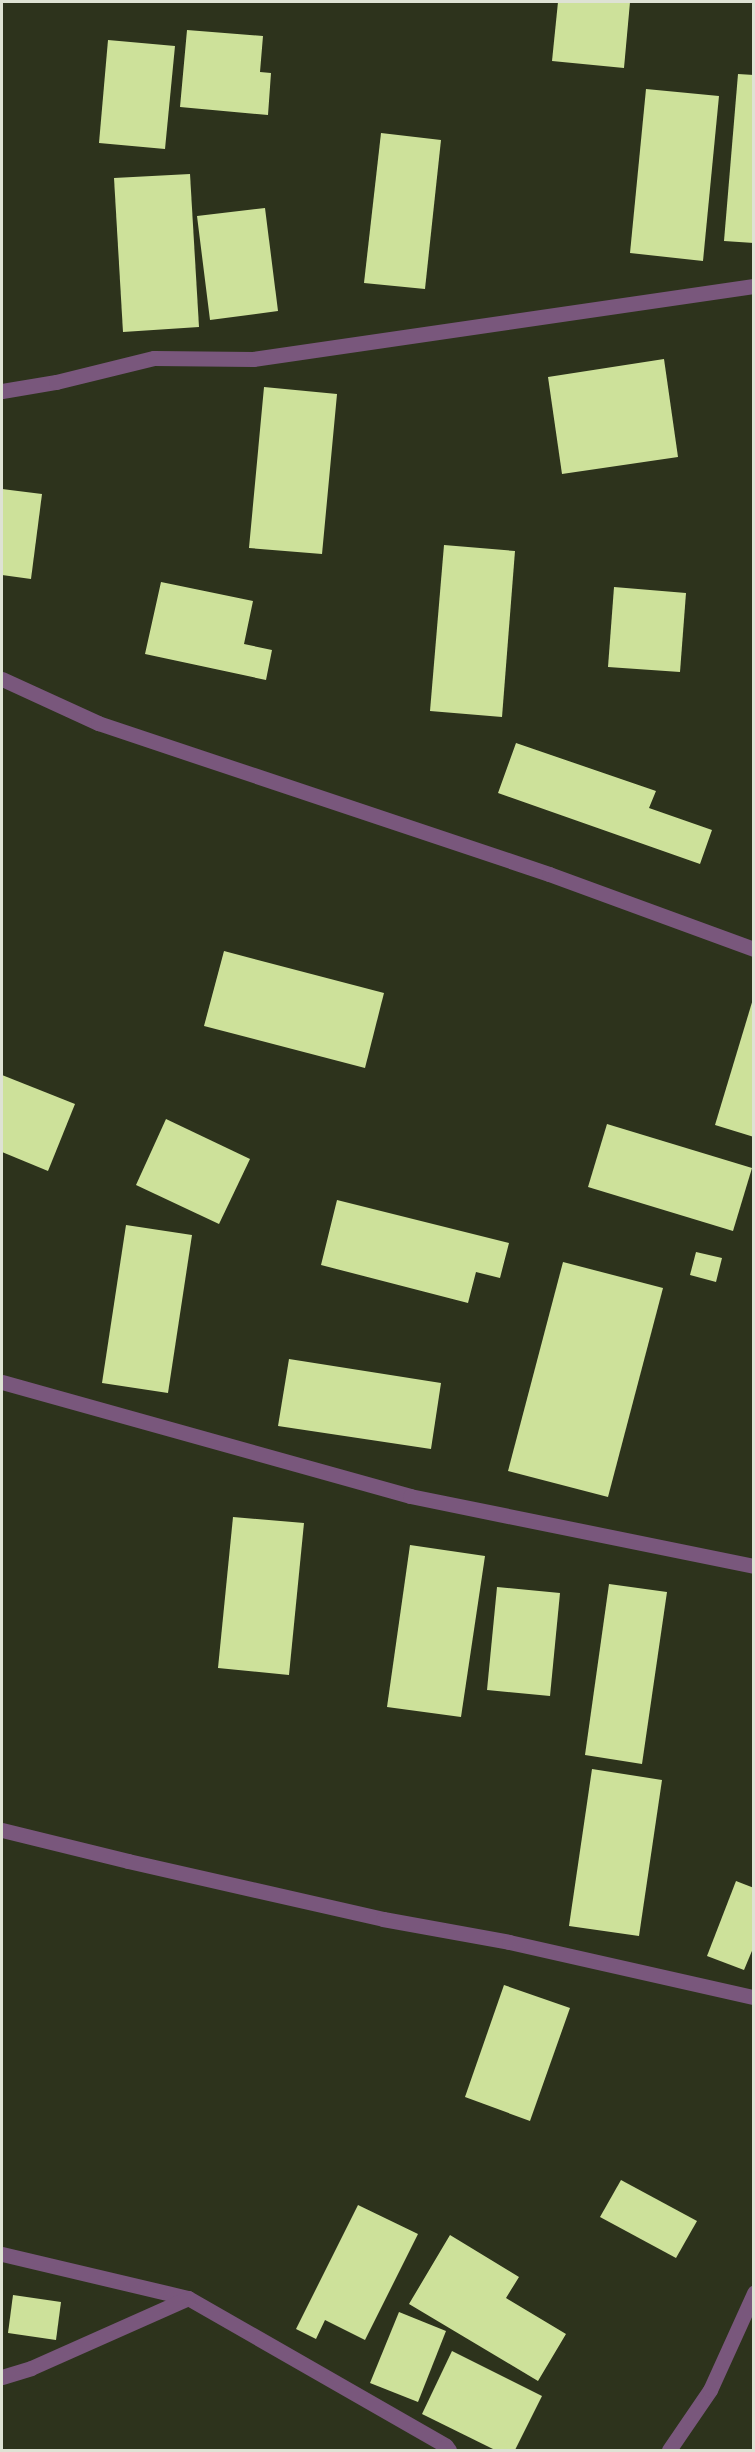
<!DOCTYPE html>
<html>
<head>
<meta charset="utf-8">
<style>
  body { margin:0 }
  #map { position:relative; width:755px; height:2452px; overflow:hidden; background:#2d331c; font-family:Jost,sans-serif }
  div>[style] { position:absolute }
  .building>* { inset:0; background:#cde19a }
  .minor>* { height:15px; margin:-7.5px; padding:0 7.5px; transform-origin:7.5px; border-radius:7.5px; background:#79577c }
  .tertiary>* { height:15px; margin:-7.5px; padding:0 7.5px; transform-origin:7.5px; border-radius:7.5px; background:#79577c }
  span { translate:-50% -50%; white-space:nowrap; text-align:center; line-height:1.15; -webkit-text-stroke:6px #2d331c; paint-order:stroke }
  .frame { position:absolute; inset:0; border:3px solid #dee2d4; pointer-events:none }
</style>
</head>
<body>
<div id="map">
  <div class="building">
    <div style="clip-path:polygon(558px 2px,630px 2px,624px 68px,552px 61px)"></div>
    <div style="clip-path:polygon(187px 30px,263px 36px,260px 72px,271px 73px,268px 115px,180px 107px)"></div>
    <div style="clip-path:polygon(108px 40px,175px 46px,165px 149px,99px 143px)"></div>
    <div style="clip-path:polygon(738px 74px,754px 75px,754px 243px,724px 241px)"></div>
    <div style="clip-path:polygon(646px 89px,719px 96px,703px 261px,630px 253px)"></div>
    <div style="clip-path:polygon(381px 133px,441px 140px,425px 289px,364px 283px)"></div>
    <div style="clip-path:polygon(190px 174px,199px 327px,123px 332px,114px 178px)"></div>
    <div style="clip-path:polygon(265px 208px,278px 311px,210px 320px,197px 216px)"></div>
    <div style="clip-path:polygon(664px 359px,678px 457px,562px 474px,548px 377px)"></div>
    <div style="clip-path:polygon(264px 387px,337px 394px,322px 554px,249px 548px)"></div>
    <div style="clip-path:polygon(2px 489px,42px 494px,31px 579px,2px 575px)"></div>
    <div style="clip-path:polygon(444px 545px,515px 551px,502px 717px,430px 711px)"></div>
    <div style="clip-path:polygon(161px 582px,253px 601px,244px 644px,272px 650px,266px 680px,145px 654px)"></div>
    <div style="clip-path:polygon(614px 587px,686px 593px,680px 672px,608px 667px)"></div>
    <div style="clip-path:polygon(516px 743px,656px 791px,649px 808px,712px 830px,700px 864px,498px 793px)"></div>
    <div style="clip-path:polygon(224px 951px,384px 993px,365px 1068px,204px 1026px)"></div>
    <div style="clip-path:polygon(753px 999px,754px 999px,754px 1137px,715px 1125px)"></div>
    <div style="clip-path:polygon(2px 1075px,75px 1104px,48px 1171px,2px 1152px)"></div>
    <div style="clip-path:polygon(166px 1119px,250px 1159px,219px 1224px,136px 1185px)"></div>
    <div style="clip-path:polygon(607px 1124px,752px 1168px,733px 1231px,588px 1187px)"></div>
    <div style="clip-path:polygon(337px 1200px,509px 1243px,500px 1278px,476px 1272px,468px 1303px,321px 1265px)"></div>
    <div style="clip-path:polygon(126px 1225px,192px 1235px,168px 1393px,102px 1383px)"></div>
    <div style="clip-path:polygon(696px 1252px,722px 1258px,716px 1282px,690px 1275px)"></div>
    <div style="clip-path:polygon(563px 1262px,663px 1288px,608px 1497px,508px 1471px)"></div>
    <div style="clip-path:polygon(289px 1359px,441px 1383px,431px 1449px,278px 1426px)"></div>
    <div style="clip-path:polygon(233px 1517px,304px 1523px,289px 1675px,218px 1668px)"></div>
    <div style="clip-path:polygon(410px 1545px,485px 1556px,461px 1717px,387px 1707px)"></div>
    <div style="clip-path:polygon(609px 1584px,667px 1592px,642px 1764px,585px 1755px)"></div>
    <div style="clip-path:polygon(497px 1587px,560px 1593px,550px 1696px,487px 1690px)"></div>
    <div style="clip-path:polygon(592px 1769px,662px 1780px,639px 1936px,569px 1926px)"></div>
    <div style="clip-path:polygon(736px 1881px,754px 1888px,754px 1946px,744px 1970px,707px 1956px)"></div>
    <div style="clip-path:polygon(504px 1985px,570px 2008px,530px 2121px,465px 2097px)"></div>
    <div style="clip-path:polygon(621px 2180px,697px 2221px,676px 2258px,600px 2217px)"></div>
    <div style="clip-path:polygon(358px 2205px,418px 2234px,365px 2340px,325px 2320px,316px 2339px,296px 2329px)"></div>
    <div style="clip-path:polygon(450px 2235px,519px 2277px,506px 2298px,566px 2334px,538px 2381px,409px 2304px)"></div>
    <div style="clip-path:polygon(13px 2295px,61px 2302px,56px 2340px,8px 2333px)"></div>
    <div style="clip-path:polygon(399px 2312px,446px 2331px,418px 2402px,370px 2383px)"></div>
    <div style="clip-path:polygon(452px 2351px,542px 2396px,515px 2450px,495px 2450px,422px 2414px)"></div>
  </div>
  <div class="minor">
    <div style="left:2px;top:391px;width:55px;rotate:-9.5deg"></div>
    <div style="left:56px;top:382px;width:101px;rotate:-13.8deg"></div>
    <div style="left:154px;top:358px;width:99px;rotate:0.6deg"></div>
    <div style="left:253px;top:359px;width:506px;rotate:-8.29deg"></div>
    <div style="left:2px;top:679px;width:106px;rotate:24.6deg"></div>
    <div style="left:98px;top:723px;width:476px;rotate:18.5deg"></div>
    <div style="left:549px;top:874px;width:218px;rotate:20.1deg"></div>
    <div style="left:2px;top:1382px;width:424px;rotate:15.6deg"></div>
    <div style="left:410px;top:1496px;width:351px;rotate:11.5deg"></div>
    <div style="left:2px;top:1830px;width:130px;rotate:13.8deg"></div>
    <div style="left:128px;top:1861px;width:262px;rotate:12.8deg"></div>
    <div style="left:383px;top:1919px;width:128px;rotate:10.3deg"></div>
    <div style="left:509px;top:1942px;width:251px;rotate:12.7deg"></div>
    <div style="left:2px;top:2254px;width:191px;rotate:13.3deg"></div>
    <div style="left:188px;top:2298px;width:297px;rotate:29.8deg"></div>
    <div style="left:446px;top:2446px;width:5px;rotate:53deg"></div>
    <div style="left:2px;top:2377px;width:30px;rotate:-17deg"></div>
    <div style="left:31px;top:2368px;width:172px;rotate:-24deg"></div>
  </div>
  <div class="tertiary">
    <div style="left:669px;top:2450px;width:73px;rotate:-55.7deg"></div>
    <div style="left:710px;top:2390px;width:107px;rotate:-65.6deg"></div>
  </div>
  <div class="frame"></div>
</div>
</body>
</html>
